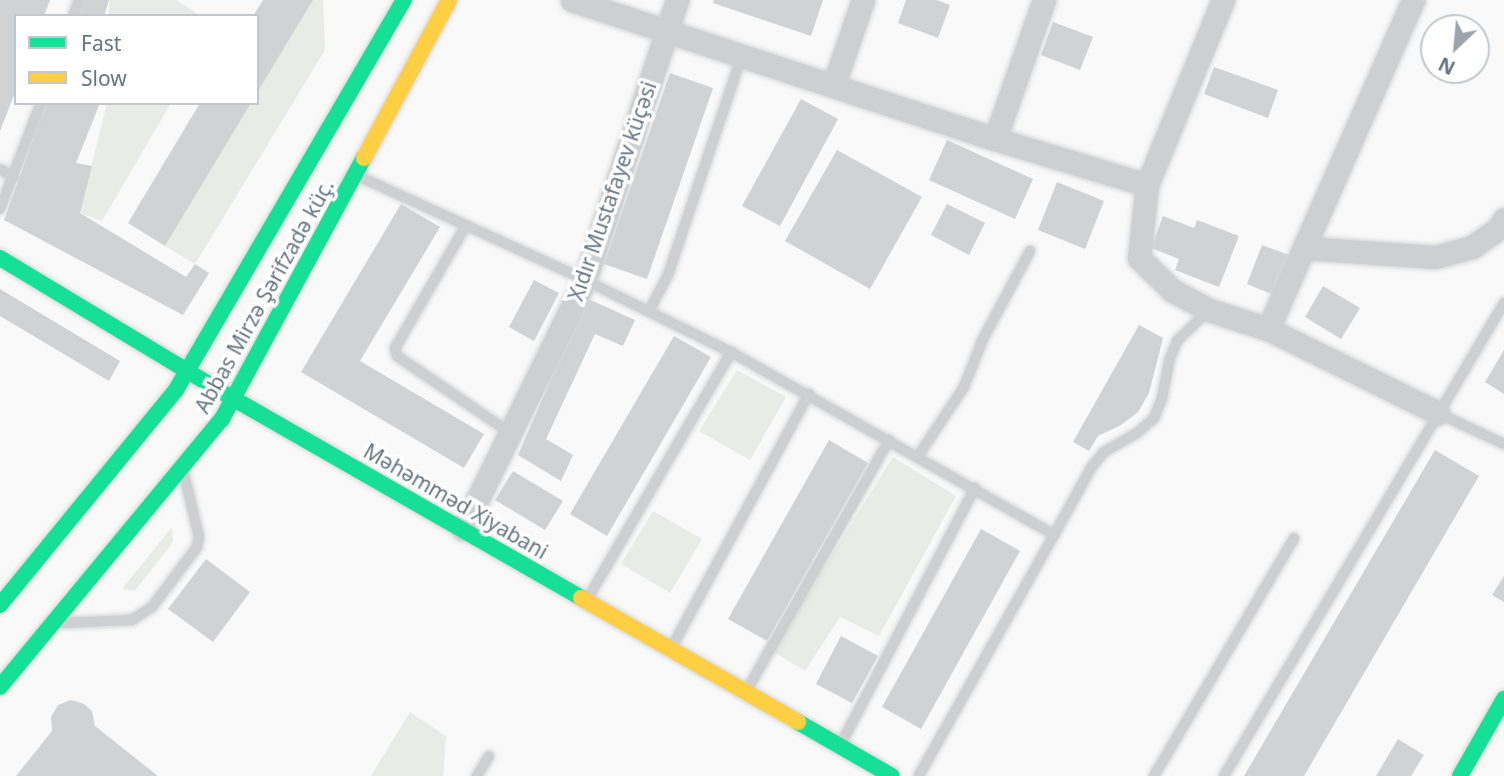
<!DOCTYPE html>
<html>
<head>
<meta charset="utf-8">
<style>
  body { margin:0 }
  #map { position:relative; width:1504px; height:776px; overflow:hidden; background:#f9f9f9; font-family:"Noto Sans",sans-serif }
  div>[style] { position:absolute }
  .green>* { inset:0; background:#e8ebe6 }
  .building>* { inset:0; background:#d0d2d3 }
  .roads { filter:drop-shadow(0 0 2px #d5d6d7) drop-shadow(0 0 2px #d5d6d7) }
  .lane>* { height:10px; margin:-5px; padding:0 5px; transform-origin:5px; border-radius:5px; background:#cecfd0 }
  .street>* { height:23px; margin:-11.5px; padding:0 11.5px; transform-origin:11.5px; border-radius:11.5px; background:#cecfd0 }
  .fast>* { height:16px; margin:-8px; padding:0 8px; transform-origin:8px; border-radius:8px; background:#16e098 }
  .slow>* { height:16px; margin:-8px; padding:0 8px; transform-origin:8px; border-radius:8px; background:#ffcf43 }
  span { translate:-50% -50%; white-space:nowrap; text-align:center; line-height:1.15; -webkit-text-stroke:7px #fff; paint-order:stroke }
  .street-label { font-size:21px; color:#657683 }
  .legend { position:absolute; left:14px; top:14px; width:245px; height:91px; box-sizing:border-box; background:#fff; border:2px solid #c1c8cd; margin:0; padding:9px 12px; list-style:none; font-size:21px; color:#657683 }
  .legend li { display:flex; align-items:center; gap:14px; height:35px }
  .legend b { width:35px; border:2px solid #c1c8cd }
  .north { position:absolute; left:1420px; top:14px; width:70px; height:70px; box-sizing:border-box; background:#fff; border:2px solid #c1c8cd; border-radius:50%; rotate:206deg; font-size:19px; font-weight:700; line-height:28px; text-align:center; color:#657683 }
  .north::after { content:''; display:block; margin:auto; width:24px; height:32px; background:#99a4ac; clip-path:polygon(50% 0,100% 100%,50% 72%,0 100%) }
</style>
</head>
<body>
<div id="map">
  <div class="green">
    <div style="clip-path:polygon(109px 0,176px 0,201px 16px,109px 16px)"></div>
    <div style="clip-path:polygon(313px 0,323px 0,325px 50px,195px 264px,165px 246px,251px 103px,257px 103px,257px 93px)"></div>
    <div style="clip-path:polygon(107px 103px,171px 103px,102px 221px,80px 213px)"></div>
    <div style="clip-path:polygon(737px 370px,786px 397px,750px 460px,699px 431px)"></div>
    <div style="clip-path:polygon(893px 457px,956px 496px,879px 636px,840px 617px,805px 671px,772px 651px)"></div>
    <div style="clip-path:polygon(653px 511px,702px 539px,670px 593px,621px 564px)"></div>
    <div style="clip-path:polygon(172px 527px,173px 542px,135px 591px,122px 589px)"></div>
    <div style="clip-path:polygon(410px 712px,446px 736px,443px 776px,371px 776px)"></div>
  </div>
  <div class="building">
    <div style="clip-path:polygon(0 0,50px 0,44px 16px,16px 16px,16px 90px,0 131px)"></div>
    <div style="clip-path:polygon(83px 0,109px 0,104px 16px,77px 16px)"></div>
    <div style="clip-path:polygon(263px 0,313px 0,257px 93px,257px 16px,253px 16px)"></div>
    <div style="clip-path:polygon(714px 0,823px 0,811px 36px,713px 3px)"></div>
    <div style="clip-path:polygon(906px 0,937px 0,950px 5px,938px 38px,898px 23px)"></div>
    <div style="clip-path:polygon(1053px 22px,1093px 37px,1080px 70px,1041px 55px)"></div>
    <div style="clip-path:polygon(1214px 67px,1278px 90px,1268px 118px,1204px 94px)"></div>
    <div style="clip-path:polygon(670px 73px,713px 88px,647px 279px,604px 264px)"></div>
    <div style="clip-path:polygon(801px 99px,838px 119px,780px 226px,742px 206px)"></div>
    <div style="clip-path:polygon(46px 103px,100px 103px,76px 163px,92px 166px,80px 213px,186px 277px,195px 264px,209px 273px,183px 315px,4px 220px)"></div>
    <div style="clip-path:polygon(200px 103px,251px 103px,165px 246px,128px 223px)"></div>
    <div style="clip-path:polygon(947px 140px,1033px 179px,1015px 219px,929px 180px)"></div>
    <div style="clip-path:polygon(837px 150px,922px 197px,870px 289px,785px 241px)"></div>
    <div style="clip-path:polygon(1057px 182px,1104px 201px,1085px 249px,1038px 230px)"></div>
    <div style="clip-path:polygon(401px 204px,440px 227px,360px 361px,484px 434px,464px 468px,301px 372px)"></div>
    <div style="clip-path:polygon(947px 204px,985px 223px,969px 255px,931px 235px)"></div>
    <div style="clip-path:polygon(1163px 216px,1194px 228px,1197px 220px,1239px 236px,1219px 287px,1175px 270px,1179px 259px,1151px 248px)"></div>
    <div style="clip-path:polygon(1262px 245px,1292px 256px,1276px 296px,1247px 284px)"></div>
    <div style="clip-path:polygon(534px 280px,559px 293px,534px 341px,509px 327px)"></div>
    <div style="clip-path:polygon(1323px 286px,1360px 308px,1341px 339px,1305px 317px)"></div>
    <div style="clip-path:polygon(0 289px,120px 361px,109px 381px,0 316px)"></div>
    <div style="clip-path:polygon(586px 298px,635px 320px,623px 346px,595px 334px,546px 439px,573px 455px,561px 481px,518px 455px)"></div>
    <div style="clip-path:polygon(1139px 325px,1163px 338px,1149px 393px,1138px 412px,1121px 425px,1098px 436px,1089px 451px,1073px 442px)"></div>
    <div style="clip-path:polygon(674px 336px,711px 357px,607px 536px,570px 514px)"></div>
    <div style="clip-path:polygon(1504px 350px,1504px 394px,1485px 382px)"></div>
    <div style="clip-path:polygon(829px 440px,868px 463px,767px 641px,728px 619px)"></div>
    <div style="clip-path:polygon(1435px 450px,1479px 476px,1304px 776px,1244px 776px)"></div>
    <div style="clip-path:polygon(513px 471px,563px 501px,545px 530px,495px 500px)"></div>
    <div style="clip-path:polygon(981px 529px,1020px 551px,921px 729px,882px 707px)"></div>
    <div style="clip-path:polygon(206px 559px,250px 592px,213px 642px,168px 609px)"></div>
    <div style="clip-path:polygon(1504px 576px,1504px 602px,1492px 595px)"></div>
    <div style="clip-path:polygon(841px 636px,878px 656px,852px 703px,816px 684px)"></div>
    <div style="clip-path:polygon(71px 700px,84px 704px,92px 711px,95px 726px,158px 776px,16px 776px,52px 731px,51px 717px,58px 705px)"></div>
    <div style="clip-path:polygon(1398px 739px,1424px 755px,1411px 776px,1376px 776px)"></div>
  </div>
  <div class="roads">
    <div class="lane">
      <div style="left:73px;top:16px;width:17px;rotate:-69deg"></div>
      <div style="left:0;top:169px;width:16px;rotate:30deg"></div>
      <div style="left:356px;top:175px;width:252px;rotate:24.6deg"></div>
      <div style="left:585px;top:280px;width:163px;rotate:26.3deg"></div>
      <div style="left:731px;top:352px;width:371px;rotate:29.5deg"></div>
      <div style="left:1054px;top:535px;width:276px;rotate:119.3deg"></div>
      <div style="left:0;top:209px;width:114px;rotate:-68.9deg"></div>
      <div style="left:465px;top:227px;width:140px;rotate:120deg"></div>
      <div style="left:395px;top:348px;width:8px;rotate:76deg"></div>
      <div style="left:397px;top:356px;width:135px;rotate:34.2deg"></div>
      <div style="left:649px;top:311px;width:41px;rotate:-62.2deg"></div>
      <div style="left:668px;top:275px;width:232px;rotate:-71.4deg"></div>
      <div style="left:1438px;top:413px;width:73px;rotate:25.2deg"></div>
      <div style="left:918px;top:456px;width:83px;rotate:-56.3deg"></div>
      <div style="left:964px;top:387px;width:52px;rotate:-68.4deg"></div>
      <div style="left:983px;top:339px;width:100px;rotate:-61.9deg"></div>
      <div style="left:1054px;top:535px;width:77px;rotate:-61.1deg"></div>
      <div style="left:1091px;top:468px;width:21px;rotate:-51deg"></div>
      <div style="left:1104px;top:452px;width:38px;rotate:-30deg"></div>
      <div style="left:1137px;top:433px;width:23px;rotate:-41deg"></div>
      <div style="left:1154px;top:418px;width:22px;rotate:-68deg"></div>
      <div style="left:1162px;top:398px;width:38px;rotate:-79deg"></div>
      <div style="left:1169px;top:361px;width:22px;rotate:-68deg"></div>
      <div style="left:1177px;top:341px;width:45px;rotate:-44.1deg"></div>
      <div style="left:588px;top:598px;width:285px;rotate:-59.8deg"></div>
      <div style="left:63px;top:623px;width:69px;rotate:-2.5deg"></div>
      <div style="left:132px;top:620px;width:24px;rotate:-33deg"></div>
      <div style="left:152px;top:607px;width:75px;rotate:-53.1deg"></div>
      <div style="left:197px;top:547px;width:10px;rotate:-79deg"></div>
      <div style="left:199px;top:537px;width:65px;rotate:-103.4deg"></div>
      <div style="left:672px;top:647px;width:288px;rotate:-61.6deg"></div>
      <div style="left:747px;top:690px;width:288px;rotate:-60.4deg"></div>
      <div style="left:841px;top:744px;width:289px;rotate:-62.4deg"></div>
      <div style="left:477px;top:776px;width:23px;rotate:-59deg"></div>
      <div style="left:1154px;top:776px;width:276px;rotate:-59.5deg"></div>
      <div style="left:1224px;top:776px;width:550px;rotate:-59.38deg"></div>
    </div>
    <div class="street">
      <div style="left:572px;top:0;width:445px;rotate:18.2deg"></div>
      <div style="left:995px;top:139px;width:159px;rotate:16.8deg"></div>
      <div style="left:1147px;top:185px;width:73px;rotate:96.3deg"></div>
      <div style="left:1139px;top:258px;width:47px;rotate:44.1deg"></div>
      <div style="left:1173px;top:291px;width:41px;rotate:27.8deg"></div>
      <div style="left:1209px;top:310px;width:62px;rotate:17.9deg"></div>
      <div style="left:1268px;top:329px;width:190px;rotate:26.3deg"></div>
      <div style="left:834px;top:84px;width:89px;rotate:-71deg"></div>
      <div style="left:995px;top:139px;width:147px;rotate:-70.6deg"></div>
      <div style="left:1147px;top:185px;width:200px;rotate:-67.7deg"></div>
      <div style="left:1304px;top:248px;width:131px;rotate:3.9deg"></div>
      <div style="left:1435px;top:257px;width:38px;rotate:-15deg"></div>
      <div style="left:1472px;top:247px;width:33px;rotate:-35deg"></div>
      <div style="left:1499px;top:228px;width:10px;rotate:-61deg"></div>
      <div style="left:1268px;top:329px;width:360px;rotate:-66.2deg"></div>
      <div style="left:463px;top:529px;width:277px;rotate:-63.9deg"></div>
      <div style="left:585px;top:280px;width:295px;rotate:-71.8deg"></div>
    </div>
    <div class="fast">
      <div style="left:0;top:258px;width:273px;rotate:31.1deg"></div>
      <div style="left:234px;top:399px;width:400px;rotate:29.8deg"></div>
      <div style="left:0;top:605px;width:278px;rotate:-50.7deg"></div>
      <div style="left:176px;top:390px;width:452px;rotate:-59.7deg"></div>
      <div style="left:0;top:687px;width:348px;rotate:-50.4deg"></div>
      <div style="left:222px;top:419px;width:297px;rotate:-61.5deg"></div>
      <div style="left:798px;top:722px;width:108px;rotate:29.9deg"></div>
      <div style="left:1460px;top:776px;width:89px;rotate:-60.3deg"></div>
    </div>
    <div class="slow">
      <div style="left:364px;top:158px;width:179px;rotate:-61.7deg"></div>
      <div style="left:581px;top:598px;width:250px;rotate:29.7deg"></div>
    </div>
  </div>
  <div class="street-label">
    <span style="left:612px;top:191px;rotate:-71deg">Xıdır Mustafayev küçəsi</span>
    <span style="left:264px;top:296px;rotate:-61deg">Abbas Mirzə Şərifzadə küç.</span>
    <span style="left:456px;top:501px;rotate:30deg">Məhəmməd Xiyabani</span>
  </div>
  <ul class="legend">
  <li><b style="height:9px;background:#16e098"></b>Fast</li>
  <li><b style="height:9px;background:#ffcf43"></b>Slow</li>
  </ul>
  <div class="north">N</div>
</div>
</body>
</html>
